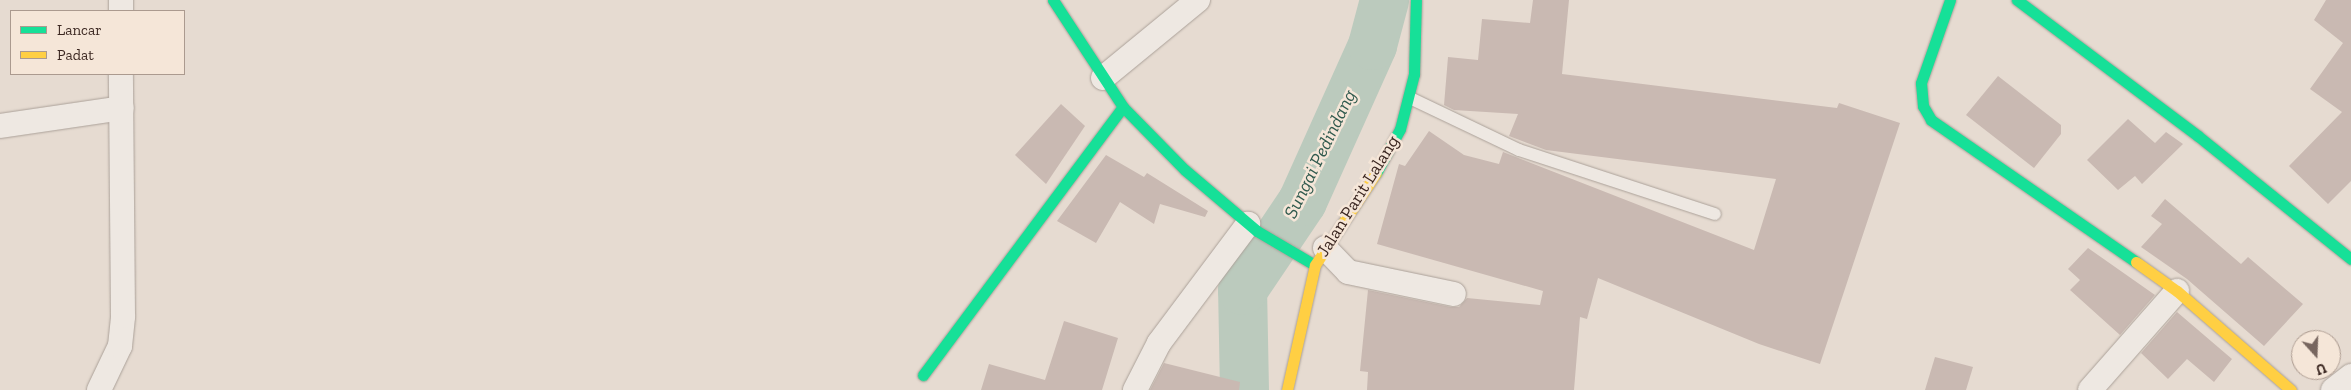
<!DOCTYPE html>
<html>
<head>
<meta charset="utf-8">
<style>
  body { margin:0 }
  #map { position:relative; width:2351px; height:390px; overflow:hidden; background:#e6dbd1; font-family:"Zilla Slab",serif }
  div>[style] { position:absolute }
  .river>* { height:49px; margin:-24.5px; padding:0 24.5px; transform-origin:24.5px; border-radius:24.5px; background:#bbcabd }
  .building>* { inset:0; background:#c9b9b2 }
  .roads { filter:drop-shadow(0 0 1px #aba199) drop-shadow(0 0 1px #aba199) }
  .lane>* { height:12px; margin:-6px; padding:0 6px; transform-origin:6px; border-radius:6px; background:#eee8e2 }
  .street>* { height:24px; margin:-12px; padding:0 12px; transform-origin:12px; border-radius:12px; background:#eee8e2 }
  .fast>* { height:11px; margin:-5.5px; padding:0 5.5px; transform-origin:5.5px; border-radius:5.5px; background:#16e098 }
  .slow>* { height:11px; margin:-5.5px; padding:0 5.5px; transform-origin:5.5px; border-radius:5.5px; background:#ffcf43 }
  span { translate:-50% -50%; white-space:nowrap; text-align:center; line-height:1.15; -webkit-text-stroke:5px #f5e6d8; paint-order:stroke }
  .street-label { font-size:18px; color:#3b2721 }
  .water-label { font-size:19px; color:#305a4e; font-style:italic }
  .legend { position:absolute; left:10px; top:10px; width:175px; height:65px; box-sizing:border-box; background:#f5e6d8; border:1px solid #ab9a8f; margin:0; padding:6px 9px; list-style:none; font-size:15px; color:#3b2721 }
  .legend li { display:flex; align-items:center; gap:10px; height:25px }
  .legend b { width:25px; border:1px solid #ab9a8f }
  .north { position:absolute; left:2291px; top:330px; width:50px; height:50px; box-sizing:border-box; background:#f5e6d8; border:1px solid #ab9a8f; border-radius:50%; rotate:160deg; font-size:14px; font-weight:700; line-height:20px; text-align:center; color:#3b2721 }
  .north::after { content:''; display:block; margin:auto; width:18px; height:22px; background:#77665f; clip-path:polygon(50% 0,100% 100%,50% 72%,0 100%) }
</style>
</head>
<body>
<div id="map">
  <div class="river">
    <div style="left:1244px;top:390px;width:100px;rotate:-91.1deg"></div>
    <div style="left:1242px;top:290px;width:107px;rotate:-56deg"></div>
    <div style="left:1302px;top:201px;width:171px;rotate:-65.8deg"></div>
    <div style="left:1372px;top:45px;width:47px;rotate:-75.1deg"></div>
  </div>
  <div class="building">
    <div style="clip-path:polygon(1533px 0,1569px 0,1562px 74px,1837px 108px,1839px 103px,1900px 123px,1820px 364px,1759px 344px,1598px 278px,1587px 319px,1580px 317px,1574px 390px,1367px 390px,1368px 372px,1360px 371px,1368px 290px,1451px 307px,1459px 307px,1467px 298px,1540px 305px,1543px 291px,1377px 244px,1399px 164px,1405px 166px,1429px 131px,1464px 155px,1499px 164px,1503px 152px,1754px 250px,1776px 179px,1546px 150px,1509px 136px,1518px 114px,1454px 110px,1444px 105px,1448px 57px,1478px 60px,1482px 19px,1530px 23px)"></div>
    <div style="clip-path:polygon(2326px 0,2351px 0,2351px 181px,2328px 204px,2289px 166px,2342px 112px,2310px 89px,2343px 43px,2314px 20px)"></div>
    <div style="clip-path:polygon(1998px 76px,2061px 125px,2061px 134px,2034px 168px,1966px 115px)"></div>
    <div style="clip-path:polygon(1061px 104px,1085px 126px,1046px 184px,1015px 155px)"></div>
    <div style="clip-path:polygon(2128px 119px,2155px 143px,2166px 132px,2183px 144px,2142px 184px,2135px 176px,2118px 190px,2087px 160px)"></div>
    <div style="clip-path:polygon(1106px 155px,1144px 177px,1147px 173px,1208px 211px,1205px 217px,1160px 204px,1154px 224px,1120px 202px,1096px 243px,1057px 221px)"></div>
    <div style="clip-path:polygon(2165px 199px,2241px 264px,2248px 257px,2303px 304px,2264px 346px,2187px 279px,2141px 247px,2162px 224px,2151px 216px)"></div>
    <div style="clip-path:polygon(2088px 248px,2155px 295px,2120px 335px,2070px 290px,2080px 280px,2068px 269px)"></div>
    <div style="clip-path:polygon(2177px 312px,2232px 359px,2214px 382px,2187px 359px,2168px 379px,2141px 353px)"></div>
    <div style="clip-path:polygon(1064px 321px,1118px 338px,1102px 390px,981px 390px,989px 364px,1045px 380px)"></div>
    <div style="clip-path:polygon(1935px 357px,1973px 367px,1966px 390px,1925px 390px)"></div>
    <div style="clip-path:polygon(1164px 363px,1240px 382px,1239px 390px,1150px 390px)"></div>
  </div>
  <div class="roads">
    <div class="lane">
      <div style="left:1410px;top:98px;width:121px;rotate:25.5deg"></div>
      <div style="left:1519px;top:150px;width:206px;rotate:18.1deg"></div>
    </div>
    <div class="street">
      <div style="left:121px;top:0;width:11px;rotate:90deg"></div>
      <div style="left:1103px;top:78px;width:123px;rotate:-39.4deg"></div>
      <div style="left:0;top:126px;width:123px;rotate:-8.4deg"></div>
      <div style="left:1325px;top:248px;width:33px;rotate:46deg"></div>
      <div style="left:1348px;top:272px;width:108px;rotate:11.7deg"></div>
      <div style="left:99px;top:390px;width:49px;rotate:-64.5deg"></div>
      <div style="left:120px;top:346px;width:30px;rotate:-84deg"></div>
      <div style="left:123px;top:316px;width:242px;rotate:-90.5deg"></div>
      <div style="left:1135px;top:390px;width:53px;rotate:-62.9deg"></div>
      <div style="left:1159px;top:343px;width:149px;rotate:-53.2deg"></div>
      <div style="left:2090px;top:390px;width:132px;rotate:-48.7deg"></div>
      <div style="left:2333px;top:390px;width:23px;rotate:-38deg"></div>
    </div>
    <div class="fast">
      <div style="left:1053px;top:0;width:128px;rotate:56.8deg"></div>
      <div style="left:1123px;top:107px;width:88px;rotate:45.5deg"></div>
      <div style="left:1185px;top:170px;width:94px;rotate:40.3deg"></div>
      <div style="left:1257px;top:231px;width:67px;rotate:30.4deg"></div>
      <div style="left:1950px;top:0;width:88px;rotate:109.3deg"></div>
      <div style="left:1921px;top:83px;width:23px;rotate:85deg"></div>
      <div style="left:1923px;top:106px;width:16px;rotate:60deg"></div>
      <div style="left:1931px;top:120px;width:249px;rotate:34.7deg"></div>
      <div style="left:2017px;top:0;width:226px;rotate:36.9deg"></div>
      <div style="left:2198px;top:136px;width:196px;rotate:38.8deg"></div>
      <div style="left:1376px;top:173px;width:50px;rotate:-61.4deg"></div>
      <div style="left:1400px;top:129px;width:57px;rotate:-75.7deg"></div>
      <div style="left:1414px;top:74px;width:74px;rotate:-88.5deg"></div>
      <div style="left:923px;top:375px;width:334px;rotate:-53.3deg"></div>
    </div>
    <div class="slow">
      <div style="left:2136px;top:262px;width:50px;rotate:35.3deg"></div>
      <div style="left:2177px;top:291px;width:151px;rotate:41deg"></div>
      <div style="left:1287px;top:390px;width:128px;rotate:-77.4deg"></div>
      <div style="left:1315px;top:265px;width:110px;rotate:-56.5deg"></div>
    </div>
  </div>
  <div class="street-label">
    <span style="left:1358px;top:196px;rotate:-58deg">Jalan Parit Lalang</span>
  </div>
  <div class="water-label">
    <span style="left:1320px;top:154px;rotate:-64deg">Sungai Pedindang</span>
  </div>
  <ul class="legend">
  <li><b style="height:6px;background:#16e098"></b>Lancar</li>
  <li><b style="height:6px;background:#ffcf43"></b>Padat</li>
  </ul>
  <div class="north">U</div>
</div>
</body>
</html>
